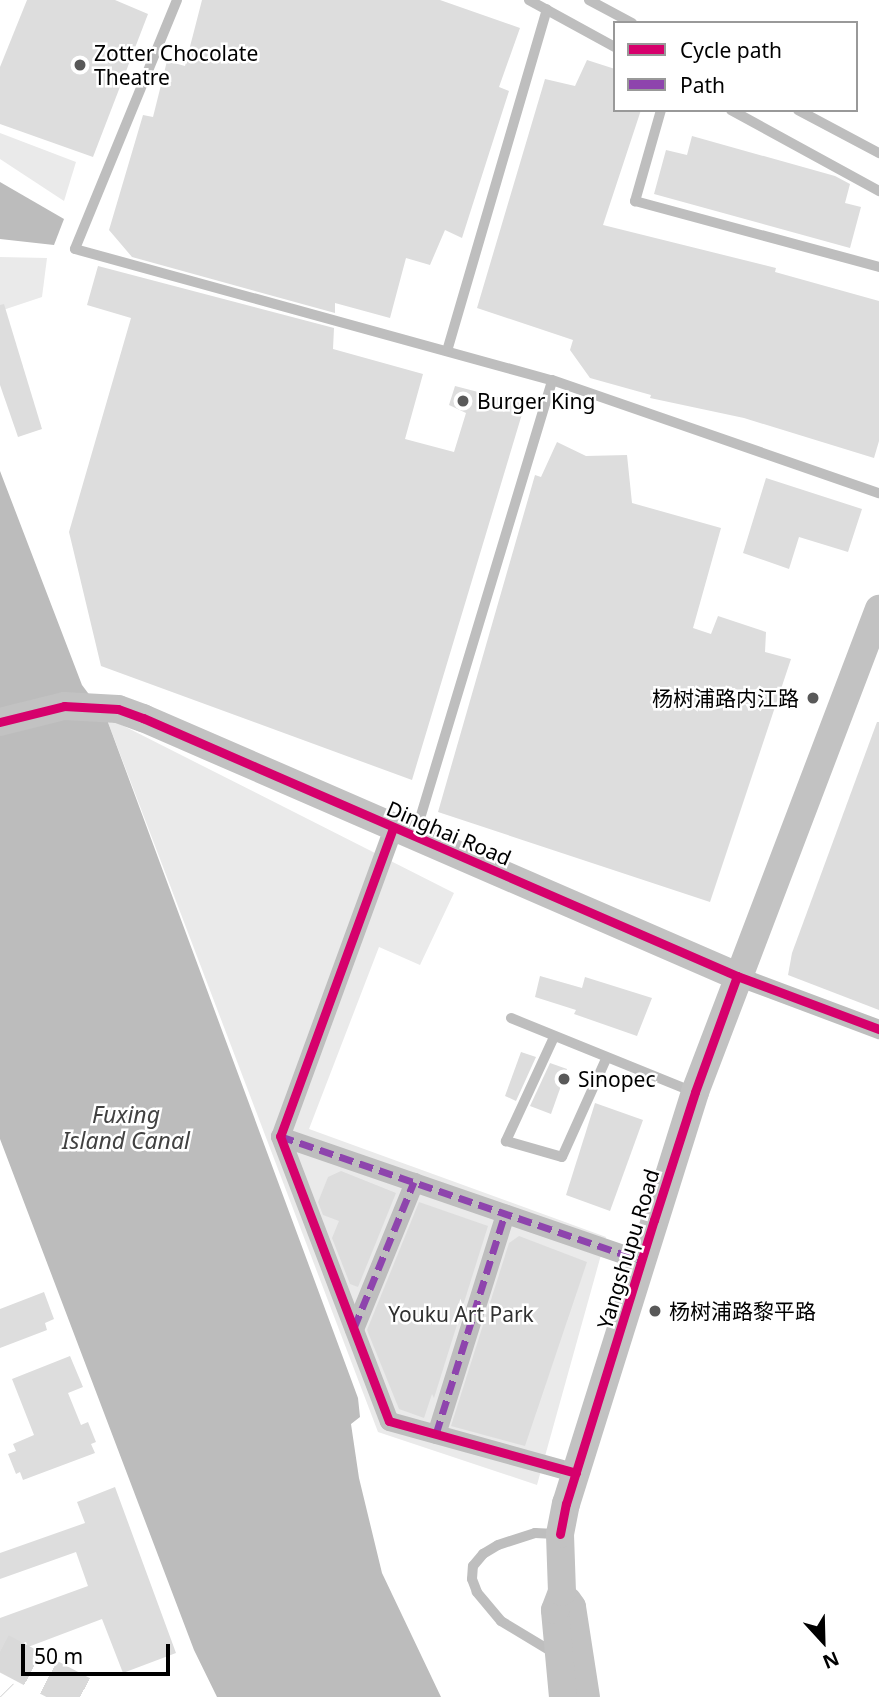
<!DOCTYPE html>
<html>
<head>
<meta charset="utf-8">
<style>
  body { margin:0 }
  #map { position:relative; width:879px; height:1697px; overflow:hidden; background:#fff; font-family:"Noto Sans","Noto Sans SC",sans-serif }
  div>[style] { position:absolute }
  .green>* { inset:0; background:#eaeaea }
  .water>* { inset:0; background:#bcbcbc }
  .building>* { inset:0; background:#ddd }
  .highway-tunnel>* { height:37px; margin-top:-18.5px; transform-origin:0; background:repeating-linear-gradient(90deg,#d9d9d9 0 37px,transparent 0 55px) }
  .lane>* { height:10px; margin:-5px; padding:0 5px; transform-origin:5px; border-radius:5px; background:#bebebe }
  .street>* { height:19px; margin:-9.5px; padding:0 9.5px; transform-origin:9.5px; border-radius:9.5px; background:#bebebe }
  .secondary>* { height:28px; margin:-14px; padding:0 14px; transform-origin:14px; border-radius:14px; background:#c2c2c2 }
  .quiet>* { height:7px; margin-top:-3.5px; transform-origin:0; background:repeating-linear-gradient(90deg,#8e44ad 0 14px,transparent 0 21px) }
  .cycleway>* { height:9px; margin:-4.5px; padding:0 4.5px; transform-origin:4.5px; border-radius:4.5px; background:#d6006c }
  .dots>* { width:19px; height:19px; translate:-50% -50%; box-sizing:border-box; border:4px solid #fff; border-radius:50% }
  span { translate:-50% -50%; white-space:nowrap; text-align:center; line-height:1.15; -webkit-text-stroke:5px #fff; paint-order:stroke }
  .poi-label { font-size:21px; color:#000 }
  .left { translate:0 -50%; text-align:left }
  .right { translate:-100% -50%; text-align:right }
  .street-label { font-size:21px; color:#000 }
  .park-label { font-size:21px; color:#303030 }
  .water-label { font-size:23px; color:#414141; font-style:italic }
  .legend { position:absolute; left:613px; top:21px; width:245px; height:91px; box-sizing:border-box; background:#fff; border:2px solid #999; margin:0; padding:9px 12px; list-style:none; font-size:21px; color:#000 }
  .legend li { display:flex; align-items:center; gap:14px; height:35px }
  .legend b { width:35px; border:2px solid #999 }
  .north { position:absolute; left:788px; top:1606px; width:70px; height:70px; -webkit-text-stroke:5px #fff; paint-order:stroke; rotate:158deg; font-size:19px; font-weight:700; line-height:28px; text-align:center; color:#000 }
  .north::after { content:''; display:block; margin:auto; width:24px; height:32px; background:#000; clip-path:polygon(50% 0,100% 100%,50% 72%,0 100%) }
  .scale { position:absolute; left:21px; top:1644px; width:149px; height:32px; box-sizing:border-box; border:4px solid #000; border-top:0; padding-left:9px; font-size:21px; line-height:24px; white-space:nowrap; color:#000; -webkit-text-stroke:5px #fff; paint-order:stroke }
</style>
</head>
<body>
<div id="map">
  <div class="green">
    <div style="clip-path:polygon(0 133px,76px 162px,64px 201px,0 159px)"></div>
    <div style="clip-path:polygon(0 257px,47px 258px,42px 297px,0 311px)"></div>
    <div style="clip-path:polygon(106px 717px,454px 893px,420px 965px,379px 947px,309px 1129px,606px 1237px,537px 1485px,378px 1432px)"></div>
  </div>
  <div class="water">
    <div style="clip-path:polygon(0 182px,64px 219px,54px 245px,0 239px)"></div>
    <div style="clip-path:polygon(0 471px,82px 685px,106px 717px,358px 1398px,360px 1417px,351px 1424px,359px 1478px,382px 1573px,441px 1697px,217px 1697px,194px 1650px,0 1139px)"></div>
  </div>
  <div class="building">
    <div style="clip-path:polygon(27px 0,115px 0,148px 14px,93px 157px,0 124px,0 67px)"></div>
    <div style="clip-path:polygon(202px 0,440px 0,520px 28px,499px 87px,509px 91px,462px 238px,445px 230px,430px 265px,406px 258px,390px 318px,335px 303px,335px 313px,132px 257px,109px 230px,143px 115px,153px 117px,167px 61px,185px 66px)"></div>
    <div style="clip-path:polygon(587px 60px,615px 69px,615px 110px,641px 110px,603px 225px,776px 268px,775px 272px,879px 301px,879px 441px,874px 458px,744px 418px,650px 398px,651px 395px,590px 378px,570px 350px,573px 340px,477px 308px,545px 79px,575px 86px)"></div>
    <div style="clip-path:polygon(692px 136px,835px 176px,850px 184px,845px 203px,861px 207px,850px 248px,654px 194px,666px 150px,687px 155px)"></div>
    <div style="clip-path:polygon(98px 266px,334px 328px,333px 349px,423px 374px,405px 439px,454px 452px,466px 413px,449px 405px,455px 386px,525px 404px,412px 780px,101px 666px,69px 532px,131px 318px,87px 305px)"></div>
    <div style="clip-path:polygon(4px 304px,42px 429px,18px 437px,0 385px,0 305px)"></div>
    <div style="clip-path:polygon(557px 442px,586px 456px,627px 455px,632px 503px,721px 528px,693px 628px,711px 634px,718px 616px,766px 632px,765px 652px,791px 659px,710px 902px,438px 812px,535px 475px,541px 477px)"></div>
    <div style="clip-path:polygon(766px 478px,862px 509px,848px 552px,799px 537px,789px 569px,743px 553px)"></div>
    <div style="clip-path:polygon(877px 722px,879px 722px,879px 1010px,788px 975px,792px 953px)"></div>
    <div style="clip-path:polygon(540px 976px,582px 988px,585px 977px,652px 998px,637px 1036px,574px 1014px,576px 1010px,535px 997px)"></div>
    <div style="clip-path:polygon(521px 1052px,536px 1057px,516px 1101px,505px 1096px)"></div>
    <div style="clip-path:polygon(550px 1063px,567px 1069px,551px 1114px,530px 1106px)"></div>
    <div style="clip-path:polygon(595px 1103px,643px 1120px,610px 1211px,566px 1195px)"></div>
    <div style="clip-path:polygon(341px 1171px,396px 1193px,358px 1287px,350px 1284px,332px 1238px,339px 1221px,323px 1215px,318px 1202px,328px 1177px)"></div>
    <div style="clip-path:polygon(419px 1202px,488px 1226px,434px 1398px,432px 1394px,424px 1418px,399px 1409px,367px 1330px)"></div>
    <div style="clip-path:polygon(519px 1236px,587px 1262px,525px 1446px,451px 1426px,509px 1243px)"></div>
    <div style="clip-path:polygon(44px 1292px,54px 1319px,45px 1323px,47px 1330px,0 1348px,0 1309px)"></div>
    <div style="clip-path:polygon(70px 1356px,83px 1387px,68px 1393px,81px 1425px,88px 1422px,96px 1442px,91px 1444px,95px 1453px,23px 1480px,20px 1472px,16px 1474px,8px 1454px,16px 1451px,13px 1444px,34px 1435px,12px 1379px)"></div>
    <div style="clip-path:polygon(115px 1487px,176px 1653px,123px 1673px,102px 1619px,28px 1647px,26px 1642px,0 1652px,0 1618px,88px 1586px,76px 1552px,0 1579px,0 1553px,85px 1523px,77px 1502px)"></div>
  </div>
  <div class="highway-tunnel">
    <div style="left:0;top:1651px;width:98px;rotate:27.9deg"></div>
    <div style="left:0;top:1696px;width:1px;rotate:45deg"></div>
  </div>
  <div class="lane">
    <div style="left:177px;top:0;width:269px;rotate:112.3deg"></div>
    <div style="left:75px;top:249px;width:495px;rotate:15.4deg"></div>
    <div style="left:552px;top:380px;width:346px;rotate:19.1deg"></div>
    <div style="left:529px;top:0;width:98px;rotate:28.7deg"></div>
    <div style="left:589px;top:0;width:49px;rotate:28.1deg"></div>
    <div style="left:661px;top:110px;width:95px;rotate:105.9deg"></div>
    <div style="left:635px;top:201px;width:253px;rotate:15.1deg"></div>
    <div style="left:731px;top:110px;width:169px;rotate:28.7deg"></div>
    <div style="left:798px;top:110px;width:92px;rotate:28deg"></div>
    <div style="left:447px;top:351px;width:356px;rotate:-73.7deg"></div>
    <div style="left:415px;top:835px;width:475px;rotate:-73.2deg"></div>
    <div style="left:511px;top:1018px;width:194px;rotate:22.1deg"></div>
    <div style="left:554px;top:1037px;width:115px;rotate:114.8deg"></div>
    <div style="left:506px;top:1141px;width:58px;rotate:15.9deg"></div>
    <div style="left:562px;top:1157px;width:107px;rotate:-65.8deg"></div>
    <div style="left:554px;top:1653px;width:62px;rotate:-148.9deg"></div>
    <div style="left:501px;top:1621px;width:38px;rotate:-130deg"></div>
    <div style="left:477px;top:1592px;width:14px;rotate:-111deg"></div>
    <div style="left:472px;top:1579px;width:13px;rotate:-86deg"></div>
    <div style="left:473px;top:1566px;width:16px;rotate:-50deg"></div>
    <div style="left:483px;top:1554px;width:17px;rotate:-31deg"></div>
    <div style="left:498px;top:1545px;width:39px;rotate:-18deg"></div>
    <div style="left:535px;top:1533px;width:21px;rotate:3deg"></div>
  </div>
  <div class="street">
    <div style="left:393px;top:828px;width:328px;rotate:110.1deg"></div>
    <div style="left:280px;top:1136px;width:305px;rotate:69.1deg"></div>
    <div style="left:389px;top:1421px;width:194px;rotate:15.5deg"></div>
    <div style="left:737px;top:976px;width:152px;rotate:20.5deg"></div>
    <div style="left:280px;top:1136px;width:384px;rotate:19deg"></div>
    <div style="left:354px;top:1329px;width:159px;rotate:-67.8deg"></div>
    <div style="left:436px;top:1434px;width:231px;rotate:-72.6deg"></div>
  </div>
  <div class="secondary">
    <div style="left:0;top:722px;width:66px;rotate:-14deg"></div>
    <div style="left:64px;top:706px;width:54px;rotate:3.2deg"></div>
    <div style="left:118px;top:709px;width:27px;rotate:20deg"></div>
    <div style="left:143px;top:718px;width:648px;rotate:23.48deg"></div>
    <div style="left:568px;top:1601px;width:7px;rotate:56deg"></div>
    <div style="left:572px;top:1607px;width:91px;rotate:81.2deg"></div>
    <div style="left:563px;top:1697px;width:87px;rotate:-95.3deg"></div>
    <div style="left:555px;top:1610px;width:19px;rotate:-69deg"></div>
    <div style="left:562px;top:1592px;width:58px;rotate:-92deg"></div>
    <div style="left:560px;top:1534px;width:31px;rotate:-79deg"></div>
    <div style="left:566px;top:1504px;width:432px;rotate:-72.6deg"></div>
    <div style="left:695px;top:1092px;width:517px;rotate:-69.15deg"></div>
  </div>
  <div class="quiet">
    <div style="left:280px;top:1136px;width:384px;rotate:19deg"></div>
    <div style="left:354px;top:1328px;width:158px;rotate:-67.7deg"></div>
    <div style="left:436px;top:1434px;width:231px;rotate:-72.6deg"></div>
  </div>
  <div class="cycleway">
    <div style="left:0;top:722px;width:66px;rotate:-14deg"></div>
    <div style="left:64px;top:706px;width:54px;rotate:3.2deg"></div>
    <div style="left:118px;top:709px;width:27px;rotate:20deg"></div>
    <div style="left:143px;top:718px;width:648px;rotate:23.48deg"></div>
    <div style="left:737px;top:976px;width:152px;rotate:20.5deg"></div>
    <div style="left:393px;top:828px;width:328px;rotate:110.1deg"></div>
    <div style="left:280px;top:1136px;width:305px;rotate:69.1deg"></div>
    <div style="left:389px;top:1421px;width:194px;rotate:15.5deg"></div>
    <div style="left:560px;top:1534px;width:31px;rotate:-79deg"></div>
    <div style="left:566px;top:1504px;width:297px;rotate:-72.8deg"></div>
    <div style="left:654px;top:1220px;width:134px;rotate:-72.2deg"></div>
    <div style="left:695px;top:1092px;width:123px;rotate:-70.1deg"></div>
  </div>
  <div class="dots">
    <div style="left:80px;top:65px;background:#595959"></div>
    <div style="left:463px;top:401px;background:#595959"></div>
    <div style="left:813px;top:698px;background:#595959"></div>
    <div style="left:564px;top:1079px;background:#595959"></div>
    <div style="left:655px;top:1311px;background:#595959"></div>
  </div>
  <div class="poi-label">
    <span class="left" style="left:94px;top:65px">Zotter Chocolate<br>Theatre</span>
    <span class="left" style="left:477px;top:401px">Burger King</span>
    <span class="right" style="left:799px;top:698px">杨树浦路内江路</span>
    <span class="left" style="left:578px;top:1079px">Sinopec</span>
    <span class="left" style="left:669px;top:1311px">杨树浦路黎平路</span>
  </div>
  <div class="street-label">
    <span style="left:449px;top:833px;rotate:23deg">Dinghai Road</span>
    <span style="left:628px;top:1249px;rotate:-73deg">Yangshupu Road</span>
  </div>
  <div class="park-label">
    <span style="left:461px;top:1314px">Youku Art Park</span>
  </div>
  <div class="water-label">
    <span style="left:126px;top:1127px">Fuxing<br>Island Canal</span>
  </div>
  <ul class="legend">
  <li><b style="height:9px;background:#d6006c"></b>Cycle path</li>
  <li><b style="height:9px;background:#8e44ad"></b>Path</li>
  </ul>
  <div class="north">N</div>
  <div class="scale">50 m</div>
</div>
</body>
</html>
